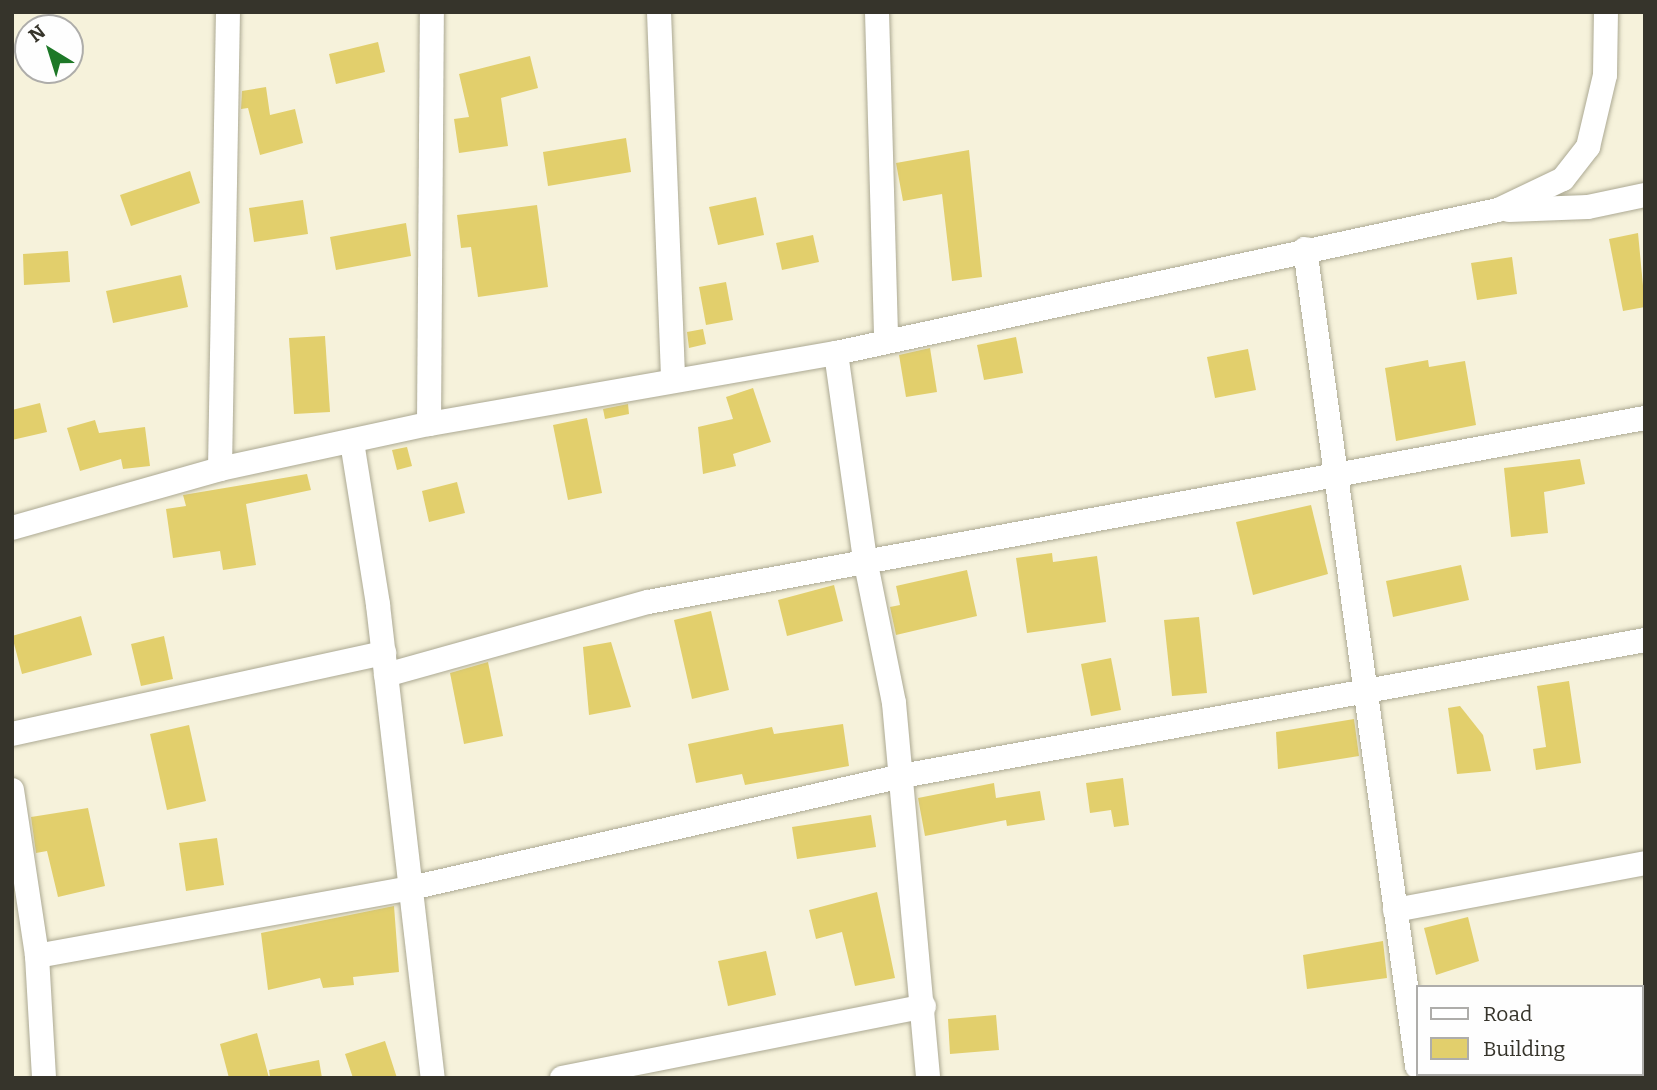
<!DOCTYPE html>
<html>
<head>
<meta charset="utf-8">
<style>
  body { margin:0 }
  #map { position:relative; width:1657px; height:1090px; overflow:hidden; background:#f6f2db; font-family:Bitter,serif }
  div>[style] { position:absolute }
  .building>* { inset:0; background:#e2cf6c }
  .roads { filter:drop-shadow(0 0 2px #aca993) drop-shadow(0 0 2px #aca993) }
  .minor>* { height:24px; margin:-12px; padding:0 12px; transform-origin:12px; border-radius:12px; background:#fff }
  span { translate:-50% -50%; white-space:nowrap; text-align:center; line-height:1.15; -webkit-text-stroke:5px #fefefe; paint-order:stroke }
  .frame { position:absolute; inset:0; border:14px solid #36342b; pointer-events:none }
  .legend { position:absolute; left:1416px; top:985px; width:228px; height:91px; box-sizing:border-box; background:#fefefe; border:2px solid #aeadaa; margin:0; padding:9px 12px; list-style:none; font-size:21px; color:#36342b }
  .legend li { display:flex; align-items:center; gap:14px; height:35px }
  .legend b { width:35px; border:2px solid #aeadaa }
  .north { position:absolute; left:14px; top:14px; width:70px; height:70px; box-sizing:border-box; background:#fefefe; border:2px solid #aeadaa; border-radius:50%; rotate:322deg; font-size:19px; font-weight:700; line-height:28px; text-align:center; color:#36342b }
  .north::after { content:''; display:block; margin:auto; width:24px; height:32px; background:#1d7827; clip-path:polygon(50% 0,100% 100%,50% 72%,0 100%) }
</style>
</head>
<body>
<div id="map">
  <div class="building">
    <div style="clip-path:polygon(378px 42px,385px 72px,336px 84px,329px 54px)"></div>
    <div style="clip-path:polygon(530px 56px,538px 88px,501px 98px,508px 146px,459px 153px,454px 119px,469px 117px,459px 74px)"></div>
    <div style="clip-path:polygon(266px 87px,270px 115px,295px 109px,303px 143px,260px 155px,248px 108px,241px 109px,242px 91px)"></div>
    <div style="clip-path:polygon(626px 138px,631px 172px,548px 186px,543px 152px)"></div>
    <div style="clip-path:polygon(969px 150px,982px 277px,952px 281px,942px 194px,903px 201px,896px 163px)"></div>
    <div style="clip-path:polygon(190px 171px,200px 203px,131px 226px,120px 195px)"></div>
    <div style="clip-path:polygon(756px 197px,764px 235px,718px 245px,709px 207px)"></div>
    <div style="clip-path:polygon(303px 200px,308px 234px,254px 242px,249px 208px)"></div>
    <div style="clip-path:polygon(537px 205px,548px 287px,478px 297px,471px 247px,461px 248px,457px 215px)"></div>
    <div style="clip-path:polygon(406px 223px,411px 256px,336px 270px,330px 237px)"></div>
    <div style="clip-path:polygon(1638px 233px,1645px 307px,1623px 311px,1609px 239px)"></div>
    <div style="clip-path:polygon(813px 235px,819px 262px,782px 270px,776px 243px)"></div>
    <div style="clip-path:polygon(68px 251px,70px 282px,24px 285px,23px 254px)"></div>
    <div style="clip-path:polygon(1512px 257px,1517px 294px,1477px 300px,1471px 263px)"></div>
    <div style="clip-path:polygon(181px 275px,188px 307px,113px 323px,106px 291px)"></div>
    <div style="clip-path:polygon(726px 282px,733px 320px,706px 325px,699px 287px)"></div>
    <div style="clip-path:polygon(703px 329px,706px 344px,689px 348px,687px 332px)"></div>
    <div style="clip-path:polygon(325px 336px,330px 412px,294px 414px,289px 338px)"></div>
    <div style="clip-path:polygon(1016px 337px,1023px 373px,984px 380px,977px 345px)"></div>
    <div style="clip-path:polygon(930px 348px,937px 392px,906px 397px,899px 355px)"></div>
    <div style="clip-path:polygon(1248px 349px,1256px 390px,1215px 398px,1207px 357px)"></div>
    <div style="clip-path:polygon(1428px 360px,1429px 367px,1465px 361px,1476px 425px,1396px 441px,1385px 368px)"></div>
    <div style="clip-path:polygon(753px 388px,771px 442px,733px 454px,736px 466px,703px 474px,698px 427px,733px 419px,726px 397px)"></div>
    <div style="clip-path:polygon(40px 403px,47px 432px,12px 440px,12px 410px)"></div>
    <div style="clip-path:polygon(628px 404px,629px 414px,605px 419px,603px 409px)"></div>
    <div style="clip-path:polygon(587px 418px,602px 493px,568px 500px,553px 425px)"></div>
    <div style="clip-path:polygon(95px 420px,99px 433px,145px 427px,150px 466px,123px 469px,121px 459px,80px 471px,67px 428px)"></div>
    <div style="clip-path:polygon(407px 447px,412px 466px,397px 470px,392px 450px)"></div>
    <div style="clip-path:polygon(1580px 459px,1585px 484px,1544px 492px,1548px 533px,1511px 537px,1504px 468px)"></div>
    <div style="clip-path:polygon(307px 474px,311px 490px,246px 504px,256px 565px,223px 570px,220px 551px,173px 558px,166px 509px,186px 506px,183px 495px)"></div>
    <div style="clip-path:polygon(457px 482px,465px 513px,429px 522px,422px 491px)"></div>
    <div style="clip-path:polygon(1311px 505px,1328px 574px,1253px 595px,1236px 522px)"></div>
    <div style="clip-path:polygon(1052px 553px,1053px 562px,1097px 556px,1106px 622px,1027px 633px,1016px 558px)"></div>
    <div style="clip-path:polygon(1461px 565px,1469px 600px,1393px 617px,1386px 581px)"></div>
    <div style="clip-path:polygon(967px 570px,977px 616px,896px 635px,890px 607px,900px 605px,896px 586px)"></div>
    <div style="clip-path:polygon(834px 585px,843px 621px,787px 636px,778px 600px)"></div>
    <div style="clip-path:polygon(711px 611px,729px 690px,692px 699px,674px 620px)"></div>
    <div style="clip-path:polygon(81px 616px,92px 655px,22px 674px,12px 636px)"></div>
    <div style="clip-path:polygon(1199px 617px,1207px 693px,1172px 696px,1164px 620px)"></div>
    <div style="clip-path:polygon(164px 636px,173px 679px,141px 686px,131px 644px)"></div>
    <div style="clip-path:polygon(611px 642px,631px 707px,589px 715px,583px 647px)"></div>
    <div style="clip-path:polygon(1111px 658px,1121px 710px,1091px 716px,1081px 664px)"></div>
    <div style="clip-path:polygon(488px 662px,503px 736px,464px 744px,450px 673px)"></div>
    <div style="clip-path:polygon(1569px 681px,1581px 763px,1536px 770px,1533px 749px,1546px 747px,1537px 686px)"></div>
    <div style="clip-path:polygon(1460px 706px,1483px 735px,1491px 771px,1457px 774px,1448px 708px)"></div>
    <div style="clip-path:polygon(1354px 719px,1359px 756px,1278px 769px,1276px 732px)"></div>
    <div style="clip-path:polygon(843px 724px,849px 766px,745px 785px,742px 774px,696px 783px,688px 744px,772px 727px,774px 734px)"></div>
    <div style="clip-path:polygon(189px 725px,206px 801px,167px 810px,150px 734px)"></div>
    <div style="clip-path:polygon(1123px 778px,1129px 825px,1114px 827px,1111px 810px,1090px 813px,1086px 783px)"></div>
    <div style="clip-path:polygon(994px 783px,996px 798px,1040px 791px,1045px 820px,1007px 826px,1006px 820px,925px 836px,918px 798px)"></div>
    <div style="clip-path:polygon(88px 808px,105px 886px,58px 897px,47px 851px,36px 853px,31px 817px)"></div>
    <div style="clip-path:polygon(871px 815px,876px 847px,797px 859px,792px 827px)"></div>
    <div style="clip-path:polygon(217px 838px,224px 885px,186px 891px,179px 843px)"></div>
    <div style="clip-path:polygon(877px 892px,895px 978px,855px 986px,842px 932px,816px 939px,809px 910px)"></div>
    <div style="clip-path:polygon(394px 906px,399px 972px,353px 977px,354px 985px,323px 988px,320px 978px,268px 990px,261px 933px)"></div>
    <div style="clip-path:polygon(1468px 917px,1479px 961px,1436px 975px,1424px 928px)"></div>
    <div style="clip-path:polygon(1383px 941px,1387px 978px,1307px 989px,1303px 955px)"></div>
    <div style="clip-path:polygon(766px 951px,776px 995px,728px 1006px,718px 961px)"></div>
    <div style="clip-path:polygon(996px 1015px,999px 1050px,950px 1054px,948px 1019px)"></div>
    <div style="clip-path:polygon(257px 1033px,269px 1078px,229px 1078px,220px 1044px)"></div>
    <div style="clip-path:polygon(385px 1041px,397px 1078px,353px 1078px,345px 1054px)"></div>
    <div style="clip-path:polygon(319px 1060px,322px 1078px,270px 1078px,269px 1070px)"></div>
  </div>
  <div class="roads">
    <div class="minor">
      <div style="left:659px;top:12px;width:366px;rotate:87.8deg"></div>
      <div style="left:877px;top:12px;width:326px;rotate:88.4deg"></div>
      <div style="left:1509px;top:210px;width:79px;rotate:-2.2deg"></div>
      <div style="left:1588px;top:207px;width:58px;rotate:-11.9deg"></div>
      <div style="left:1305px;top:249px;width:825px;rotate:82.19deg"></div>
      <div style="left:836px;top:353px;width:208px;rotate:82deg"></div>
      <div style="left:865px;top:559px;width:147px;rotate:78.6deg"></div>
      <div style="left:894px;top:703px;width:377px;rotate:84.8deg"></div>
      <div style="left:429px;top:424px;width:412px;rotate:-89.6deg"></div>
      <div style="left:352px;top:442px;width:165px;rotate:80.9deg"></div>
      <div style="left:378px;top:605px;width:476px;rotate:83.4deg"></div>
      <div style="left:220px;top:469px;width:457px;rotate:-89deg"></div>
      <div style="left:12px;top:528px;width:216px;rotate:-15.8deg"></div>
      <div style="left:220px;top:469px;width:214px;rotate:-12.2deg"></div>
      <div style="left:429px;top:424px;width:413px;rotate:-9.9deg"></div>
      <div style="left:836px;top:353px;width:677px;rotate:-12.19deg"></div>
      <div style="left:1498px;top:210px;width:72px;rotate:-25.5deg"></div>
      <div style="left:1563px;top:179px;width:41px;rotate:-52deg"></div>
      <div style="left:1588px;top:147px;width:74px;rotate:-76.7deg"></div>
      <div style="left:1605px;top:75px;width:63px;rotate:-89.1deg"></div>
      <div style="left:386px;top:675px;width:272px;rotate:-15.6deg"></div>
      <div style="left:648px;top:602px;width:1014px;rotate:-10.46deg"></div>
      <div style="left:12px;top:734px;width:381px;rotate:-12.3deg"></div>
      <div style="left:12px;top:790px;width:168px;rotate:81.4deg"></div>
      <div style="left:37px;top:956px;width:122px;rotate:86.7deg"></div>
      <div style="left:1395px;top:910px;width:254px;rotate:-10.6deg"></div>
      <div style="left:37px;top:956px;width:380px;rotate:-10.3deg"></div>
      <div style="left:411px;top:888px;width:504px;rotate:-12.85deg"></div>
      <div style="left:902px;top:776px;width:755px;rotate:-10.37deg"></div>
      <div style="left:562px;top:1078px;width:369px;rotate:-11.2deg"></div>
    </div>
  </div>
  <div class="frame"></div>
  <ul class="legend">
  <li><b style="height:9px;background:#fff"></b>Road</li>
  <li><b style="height:19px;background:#e2cf6c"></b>Building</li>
  </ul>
  <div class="north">N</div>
</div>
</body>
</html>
